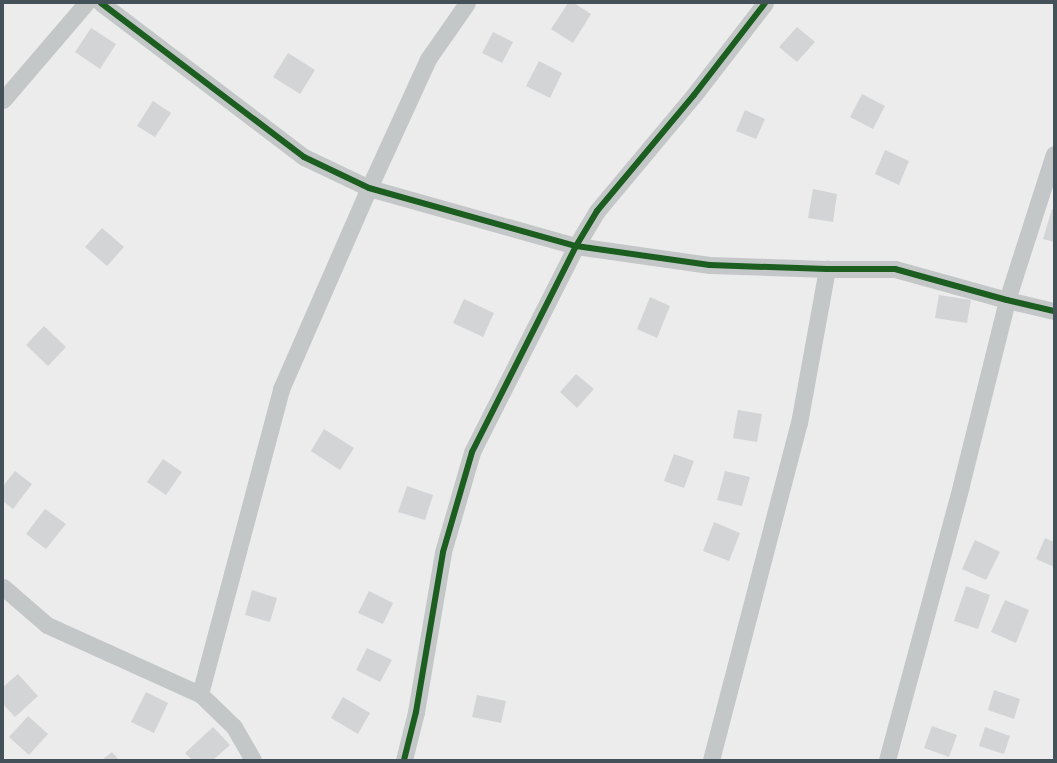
<!DOCTYPE html>
<html>
<head>
<meta charset="utf-8">
<style>
  body { margin:0 }
  #map { position:relative; width:1057px; height:763px; overflow:hidden; background:#edecec; font-family:"Work Sans",sans-serif }
  div>[style] { position:absolute }
  .building>* { inset:0; background:#d3d4d5 }
  .minor>* { height:17px; margin:-8.5px; padding:0 8.5px; transform-origin:8.5px; border-radius:8.5px; background:#c4c7c8 }
  .cycleway>* { height:6px; margin:-3px; padding:0 3px; transform-origin:3px; border-radius:3px; background:#1b5e20 }
  span { translate:-50% -50%; white-space:nowrap; text-align:center; line-height:1.15; -webkit-text-stroke:3.5px #fff; paint-order:stroke }
  .frame { position:absolute; inset:0; border:4px solid #455158; pointer-events:none }
</style>
</head>
<body>
<div id="map">
  <div class="building">
    <div style="clip-path:polygon(568px 3px,574px 3px,591px 14px,573px 43px,551px 29px)"></div>
    <div style="clip-path:polygon(797px 27px,815px 42px,797px 62px,779px 47px)"></div>
    <div style="clip-path:polygon(91px 28px,116px 44px,100px 69px,75px 52px)"></div>
    <div style="clip-path:polygon(493px 32px,513px 42px,502px 63px,482px 53px)"></div>
    <div style="clip-path:polygon(288px 53px,315px 70px,300px 94px,273px 77px)"></div>
    <div style="clip-path:polygon(539px 61px,562px 73px,550px 98px,526px 86px)"></div>
    <div style="clip-path:polygon(862px 94px,885px 106px,873px 129px,850px 117px)"></div>
    <div style="clip-path:polygon(153px 101px,171px 113px,155px 137px,137px 126px)"></div>
    <div style="clip-path:polygon(745px 110px,765px 119px,756px 139px,736px 131px)"></div>
    <div style="clip-path:polygon(885px 150px,909px 161px,899px 185px,875px 174px)"></div>
    <div style="clip-path:polygon(813px 189px,837px 194px,833px 222px,808px 218px)"></div>
    <div style="clip-path:polygon(1052px 209px,1054px 209px,1054px 242px,1043px 239px)"></div>
    <div style="clip-path:polygon(102px 228px,124px 247px,107px 266px,85px 247px)"></div>
    <div style="clip-path:polygon(939px 295px,971px 300px,967px 323px,935px 318px)"></div>
    <div style="clip-path:polygon(650px 297px,670px 306px,657px 338px,637px 329px)"></div>
    <div style="clip-path:polygon(464px 299px,494px 313px,483px 337px,453px 323px)"></div>
    <div style="clip-path:polygon(44px 326px,66px 347px,48px 366px,26px 345px)"></div>
    <div style="clip-path:polygon(576px 374px,594px 389px,577px 408px,560px 392px)"></div>
    <div style="clip-path:polygon(738px 410px,762px 414px,757px 442px,733px 438px)"></div>
    <div style="clip-path:polygon(324px 429px,354px 448px,340px 470px,311px 451px)"></div>
    <div style="clip-path:polygon(674px 454px,694px 461px,684px 488px,664px 481px)"></div>
    <div style="clip-path:polygon(163px 459px,182px 472px,166px 495px,147px 482px)"></div>
    <div style="clip-path:polygon(15px 471px,32px 484px,13px 509px,3px 501px,3px 486px)"></div>
    <div style="clip-path:polygon(725px 471px,750px 477px,742px 506px,717px 500px)"></div>
    <div style="clip-path:polygon(407px 486px,433px 495px,425px 520px,398px 512px)"></div>
    <div style="clip-path:polygon(45px 509px,66px 524px,46px 549px,26px 534px)"></div>
    <div style="clip-path:polygon(714px 522px,740px 533px,729px 561px,703px 551px)"></div>
    <div style="clip-path:polygon(1045px 538px,1054px 542px,1054px 567px,1036px 559px)"></div>
    <div style="clip-path:polygon(975px 540px,1000px 552px,986px 580px,962px 569px)"></div>
    <div style="clip-path:polygon(966px 586px,990px 595px,978px 629px,954px 621px)"></div>
    <div style="clip-path:polygon(252px 590px,277px 598px,270px 622px,245px 615px)"></div>
    <div style="clip-path:polygon(369px 591px,393px 603px,383px 624px,358px 613px)"></div>
    <div style="clip-path:polygon(1005px 600px,1029px 610px,1016px 643px,991px 632px)"></div>
    <div style="clip-path:polygon(367px 648px,392px 660px,380px 682px,356px 670px)"></div>
    <div style="clip-path:polygon(18px 674px,38px 696px,15px 717px,3px 704px,3px 687px)"></div>
    <div style="clip-path:polygon(994px 690px,1020px 699px,1014px 719px,988px 710px)"></div>
    <div style="clip-path:polygon(146px 692px,168px 703px,154px 733px,131px 722px)"></div>
    <div style="clip-path:polygon(477px 695px,506px 701px,501px 723px,472px 717px)"></div>
    <div style="clip-path:polygon(343px 697px,370px 713px,358px 734px,331px 718px)"></div>
    <div style="clip-path:polygon(28px 716px,48px 734px,29px 755px,9px 737px)"></div>
    <div style="clip-path:polygon(932px 726px,957px 735px,949px 757px,924px 748px)"></div>
    <div style="clip-path:polygon(213px 727px,230px 745px,213px 760px,192px 760px,185px 753px)"></div>
    <div style="clip-path:polygon(985px 727px,1010px 736px,1004px 754px,979px 746px)"></div>
    <div style="clip-path:polygon(112px 752px,119px 760px,102px 760px)"></div>
  </div>
  <div class="minor">
    <div style="left:101px;top:3px;width:255px;rotate:37.2deg"></div>
    <div style="left:304px;top:157px;width:72px;rotate:25.5deg"></div>
    <div style="left:369px;top:188px;width:215px;rotate:15.7deg"></div>
    <div style="left:576px;top:246px;width:135px;rotate:8.1deg"></div>
    <div style="left:710px;top:265px;width:117px;rotate:2deg"></div>
    <div style="left:827px;top:269px;width:68px"></div>
    <div style="left:895px;top:269px;width:116px;rotate:15.5deg"></div>
    <div style="left:1007px;top:300px;width:48px;rotate:13.2deg"></div>
    <div style="left:3px;top:100px;width:128px;rotate:-49.4deg"></div>
    <div style="left:3px;top:587px;width:58px;rotate:40.8deg"></div>
    <div style="left:47px;top:625px;width:168px;rotate:24.3deg"></div>
    <div style="left:200px;top:694px;width:47px;rotate:44.1deg"></div>
    <div style="left:234px;top:727px;width:38px;rotate:60deg"></div>
    <div style="left:200px;top:694px;width:316px;rotate:-75.1deg"></div>
    <div style="left:281px;top:389px;width:219px;rotate:-66.4deg"></div>
    <div style="left:369px;top:188px;width:142px;rotate:-65.4deg"></div>
    <div style="left:428px;top:59px;width:68px;rotate:-55.1deg"></div>
    <div style="left:404px;top:760px;width:49px;rotate:-76deg"></div>
    <div style="left:416px;top:712px;width:162px;rotate:-80.4deg"></div>
    <div style="left:443px;top:552px;width:104px;rotate:-73.8deg"></div>
    <div style="left:472px;top:452px;width:231px;rotate:-63.2deg"></div>
    <div style="left:576px;top:246px;width:41px;rotate:-59deg"></div>
    <div style="left:597px;top:211px;width:151px;rotate:-50.1deg"></div>
    <div style="left:694px;top:95px;width:116px;rotate:-52.3deg"></div>
    <div style="left:711px;top:760px;width:348px;rotate:-75.4deg"></div>
    <div style="left:799px;top:423px;width:157px;rotate:-79.7deg"></div>
    <div style="left:887px;top:760px;width:285px;rotate:-74.9deg"></div>
    <div style="left:961px;top:485px;width:191px;rotate:-76deg"></div>
    <div style="left:1007px;top:300px;width:153px;rotate:-72.2deg"></div>
  </div>
  <div class="cycleway">
    <div style="left:101px;top:3px;width:255px;rotate:37.2deg"></div>
    <div style="left:304px;top:157px;width:72px;rotate:25.5deg"></div>
    <div style="left:369px;top:188px;width:215px;rotate:15.7deg"></div>
    <div style="left:576px;top:246px;width:135px;rotate:8.1deg"></div>
    <div style="left:710px;top:265px;width:117px;rotate:2deg"></div>
    <div style="left:827px;top:269px;width:68px"></div>
    <div style="left:895px;top:269px;width:116px;rotate:15.5deg"></div>
    <div style="left:1007px;top:300px;width:48px;rotate:13.2deg"></div>
    <div style="left:404px;top:760px;width:49px;rotate:-76deg"></div>
    <div style="left:416px;top:712px;width:162px;rotate:-80.4deg"></div>
    <div style="left:443px;top:552px;width:104px;rotate:-73.8deg"></div>
    <div style="left:472px;top:452px;width:231px;rotate:-63.2deg"></div>
    <div style="left:576px;top:246px;width:41px;rotate:-59deg"></div>
    <div style="left:597px;top:211px;width:151px;rotate:-50.1deg"></div>
    <div style="left:694px;top:95px;width:116px;rotate:-52.3deg"></div>
  </div>
  <div class="frame"></div>
</div>
</body>
</html>
